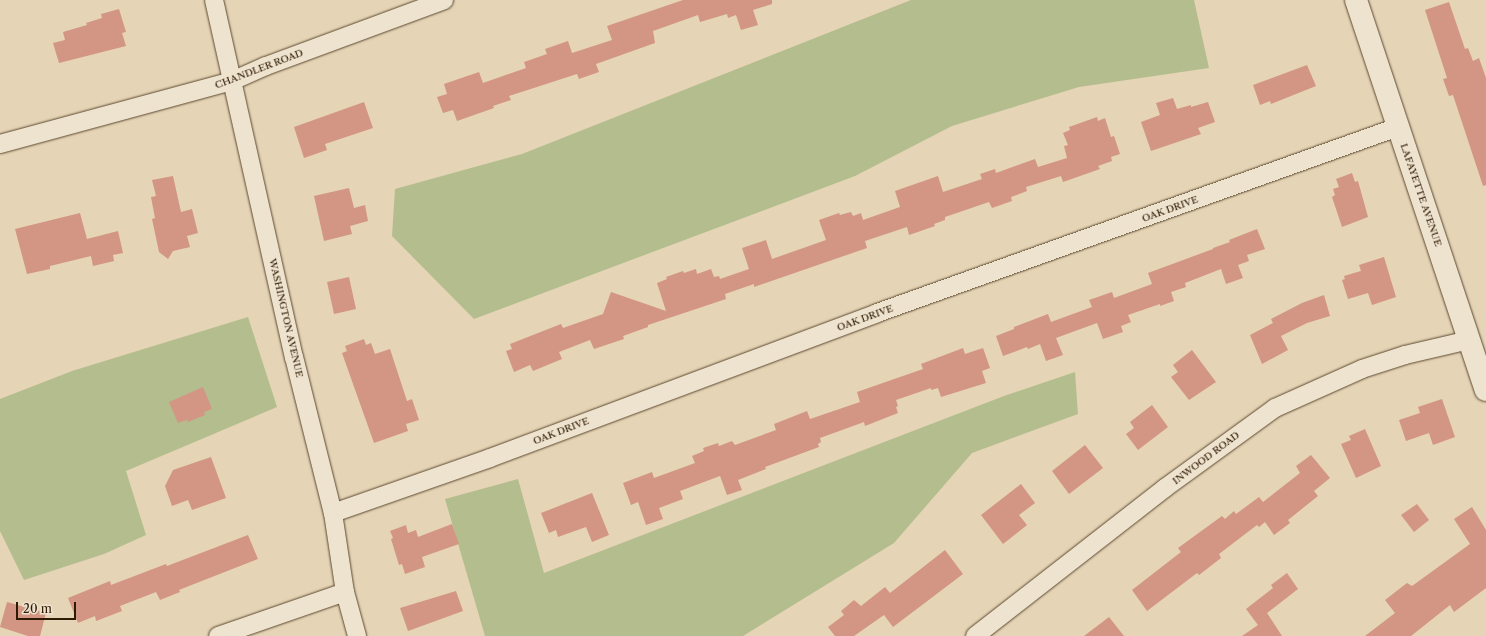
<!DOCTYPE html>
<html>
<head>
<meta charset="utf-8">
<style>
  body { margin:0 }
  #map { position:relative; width:1486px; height:636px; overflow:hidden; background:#e5d4b5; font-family:"Libre Caslon Text",serif }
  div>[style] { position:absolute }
  .green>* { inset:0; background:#b4bd8d }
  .building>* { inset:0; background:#d39584 }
  .roads { filter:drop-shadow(0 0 1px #5c4830) drop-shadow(0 0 1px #5c4830) }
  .street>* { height:18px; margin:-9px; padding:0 9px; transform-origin:9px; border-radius:9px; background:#eee3cf }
  .secondary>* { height:22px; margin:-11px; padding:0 11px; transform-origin:11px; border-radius:11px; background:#eee3cf }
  span { translate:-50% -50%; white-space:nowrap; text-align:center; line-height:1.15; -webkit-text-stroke:3.5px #eee3cf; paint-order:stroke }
  .street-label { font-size:10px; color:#2e1903 }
  .scale { position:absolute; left:16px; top:602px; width:60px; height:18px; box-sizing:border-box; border:2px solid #2e1903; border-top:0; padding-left:5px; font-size:12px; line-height:14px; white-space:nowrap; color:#2e1903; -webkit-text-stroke:3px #eee3cf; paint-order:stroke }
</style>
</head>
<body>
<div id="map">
  <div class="green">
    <div style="clip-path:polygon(911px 0,1194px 0,1209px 68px,1079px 87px,952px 126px,855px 176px,474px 319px,392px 236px,395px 189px,522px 154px)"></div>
    <div style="clip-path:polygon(248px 317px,277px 407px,126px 471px,146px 535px,104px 554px,24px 580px,0 531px,0 399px,72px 371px)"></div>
    <div style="clip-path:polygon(1075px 372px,1078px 414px,972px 453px,894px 543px,743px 636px,485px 636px,445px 499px,518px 479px,544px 573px,1004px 396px)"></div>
  </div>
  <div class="building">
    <div style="clip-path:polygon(683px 0,772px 0,772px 4px,753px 10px,758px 25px,741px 30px,736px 15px,728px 18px,727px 14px,700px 22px,698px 15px,653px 31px,655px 43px,596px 64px,599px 72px,579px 79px,577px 74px,509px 96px,511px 100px,493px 106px,494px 108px,457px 121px,453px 110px,443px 113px,437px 97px,447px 94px,444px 84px,479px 72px,483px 83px,526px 68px,524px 62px,547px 54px,545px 49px,568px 41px,572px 53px,612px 40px,607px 26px)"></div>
    <div style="clip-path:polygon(1449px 2px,1465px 49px,1468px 48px,1473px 61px,1479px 58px,1486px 78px,1486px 185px,1483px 186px,1453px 95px,1449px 96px,1443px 79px,1447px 78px,1425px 10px)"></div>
    <div style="clip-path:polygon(119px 9px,126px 32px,122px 33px,126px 46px,59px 63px,53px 43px,65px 40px,63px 32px,87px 25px,86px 23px,102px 18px,101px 14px)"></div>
    <div style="clip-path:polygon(1307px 65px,1316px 86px,1271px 104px,1270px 101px,1260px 105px,1253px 85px)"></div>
    <div style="clip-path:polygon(1173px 98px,1177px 109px,1191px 105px,1191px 107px,1208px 102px,1215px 122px,1198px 128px,1201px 134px,1151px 151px,1141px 122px,1160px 115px,1156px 103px)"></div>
    <div style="clip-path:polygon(364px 102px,373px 128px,325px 144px,327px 150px,304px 158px,294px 127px)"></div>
    <div style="clip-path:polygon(1097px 117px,1098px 121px,1105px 118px,1111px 137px,1114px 136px,1120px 154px,1111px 157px,1112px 161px,1098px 166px,1100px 169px,1063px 182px,1061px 176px,1026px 187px,1027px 191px,1011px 197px,1012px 201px,992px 208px,989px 202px,945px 217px,945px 220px,934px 224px,935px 226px,909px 235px,907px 227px,865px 241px,867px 248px,754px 287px,754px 284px,725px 294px,726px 299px,648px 325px,648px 327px,623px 336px,624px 339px,594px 349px,590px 340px,559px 352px,562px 359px,533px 371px,530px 365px,514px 372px,506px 351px,512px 349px,510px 344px,561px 324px,563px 328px,603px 314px,611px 292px,666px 311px,657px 283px,667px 279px,666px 277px,683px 271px,684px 273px,696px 269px,697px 274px,711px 269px,714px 277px,719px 276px,720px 279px,749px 269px,742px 248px,766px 240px,772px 259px,826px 240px,819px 220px,839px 213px,840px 215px,851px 212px,853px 216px,861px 213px,863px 220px,900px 207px,895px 191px,938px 176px,943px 192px,982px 179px,980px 174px,995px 169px,996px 173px,1035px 159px,1038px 167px,1067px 158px,1064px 146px,1068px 145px,1063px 133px,1070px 130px,1069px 127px)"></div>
    <div style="clip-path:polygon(1352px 173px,1355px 182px,1358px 181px,1368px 217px,1342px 227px,1332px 197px,1335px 195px,1333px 189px,1339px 187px,1336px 179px)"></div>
    <div style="clip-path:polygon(173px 176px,181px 212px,192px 209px,198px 233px,187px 236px,190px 247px,173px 251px,168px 259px,159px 252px,152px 219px,155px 218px,151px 197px,156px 196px,152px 180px)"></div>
    <div style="clip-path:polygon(349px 188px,354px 208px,365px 205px,368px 221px,350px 226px,352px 234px,324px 241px,314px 196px)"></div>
    <div style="clip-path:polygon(80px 213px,87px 239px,118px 231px,123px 253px,113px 255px,114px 261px,93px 266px,91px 256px,50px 266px,50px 269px,27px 274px,15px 229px)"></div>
    <div style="clip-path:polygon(1257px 229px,1265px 249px,1247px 255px,1249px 261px,1238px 265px,1243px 278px,1226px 284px,1221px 269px,1185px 283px,1186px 287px,1171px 292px,1174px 301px,1160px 306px,1160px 304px,1128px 315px,1131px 322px,1121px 326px,1123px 332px,1103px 339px,1097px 323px,1056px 338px,1063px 355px,1046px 361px,1040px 344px,1028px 349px,1027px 347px,1003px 356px,996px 336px,1014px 329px,1014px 327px,1048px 314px,1051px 322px,1092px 307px,1089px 300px,1112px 292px,1114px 298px,1152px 284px,1148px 273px,1213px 249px,1213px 248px,1230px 242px,1229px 240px)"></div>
    <div style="clip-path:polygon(1384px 257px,1396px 297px,1372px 305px,1368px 293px,1348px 299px,1342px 280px,1345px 279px,1344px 276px,1361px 271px,1359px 265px)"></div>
    <div style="clip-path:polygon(349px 277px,356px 309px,334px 314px,327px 282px)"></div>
    <div style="clip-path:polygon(1324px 295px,1330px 316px,1307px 323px,1281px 336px,1288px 350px,1262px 364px,1250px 335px,1273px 323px,1271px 319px,1302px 303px)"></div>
    <div style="clip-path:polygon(364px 339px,366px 345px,371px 343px,375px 354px,390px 349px,407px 401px,412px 399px,419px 420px,406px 424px,408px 431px,374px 443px,342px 353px,347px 351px,345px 346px)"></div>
    <div style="clip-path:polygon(963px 348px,965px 354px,983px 348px,990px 368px,982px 371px,986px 383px,941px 397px,938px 388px,931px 390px,931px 388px,896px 400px,898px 406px,896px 407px,898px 413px,865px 426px,864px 422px,820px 438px,821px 442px,818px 444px,819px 447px,765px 467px,766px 469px,738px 480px,742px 490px,727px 495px,720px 476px,680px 491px,683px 499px,659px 508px,663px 519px,646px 525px,638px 502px,631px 505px,623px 483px,652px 472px,654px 478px,695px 463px,692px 456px,704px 451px,703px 448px,718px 443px,719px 446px,732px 441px,735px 445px,776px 430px,774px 424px,807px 411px,810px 419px,860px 402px,857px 392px,923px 369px,921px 364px)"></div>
    <div style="clip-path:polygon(1192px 350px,1216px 382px,1189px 400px,1171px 377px,1178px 372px,1173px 365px)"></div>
    <div style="clip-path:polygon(203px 387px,212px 409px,204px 412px,205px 415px,188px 422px,187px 420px,178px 423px,169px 402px)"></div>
    <div style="clip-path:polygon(1442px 399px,1455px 437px,1433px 445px,1429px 433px,1406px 441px,1399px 420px,1420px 413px,1418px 407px)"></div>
    <div style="clip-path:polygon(1152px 405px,1168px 427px,1138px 450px,1126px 434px,1134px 428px,1130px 422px)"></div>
    <div style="clip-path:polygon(1365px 429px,1381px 466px,1356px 478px,1341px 444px,1351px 440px,1349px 436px)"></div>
    <div style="clip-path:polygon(1085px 445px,1103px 468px,1069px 494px,1052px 471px)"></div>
    <div style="clip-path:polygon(1311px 455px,1330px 478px,1314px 491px,1318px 496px,1288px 520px,1290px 523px,1274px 535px,1265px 522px,1259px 527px,1257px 525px,1219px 554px,1221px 558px,1199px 575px,1197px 573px,1147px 611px,1132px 590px,1181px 552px,1178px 548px,1222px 516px,1225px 519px,1234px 511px,1236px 514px,1259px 497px,1263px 502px,1300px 473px,1296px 466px)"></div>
    <div style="clip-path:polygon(211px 457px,226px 498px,192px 510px,188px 500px,172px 506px,165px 486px,173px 470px)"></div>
    <div style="clip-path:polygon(1021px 484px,1035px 503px,1019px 515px,1027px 525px,1003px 544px,981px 515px)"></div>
    <div style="clip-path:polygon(592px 493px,609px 535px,592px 542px,586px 527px,558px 537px,556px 530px,549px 533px,541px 513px)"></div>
    <div style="clip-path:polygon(1417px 504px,1429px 520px,1414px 532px,1401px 515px)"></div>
    <div style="clip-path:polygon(1472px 507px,1486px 530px,1486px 588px,1454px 612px,1450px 605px,1411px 636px,1365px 636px,1395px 613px,1385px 600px,1407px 583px,1412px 586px,1470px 544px,1454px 519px)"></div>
    <div style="clip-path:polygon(452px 524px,459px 544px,422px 557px,425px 567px,405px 574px,402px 564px,399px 565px,391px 539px,393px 538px,390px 531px,406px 525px,408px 533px,416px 530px,418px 537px)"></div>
    <div style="clip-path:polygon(248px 535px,258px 559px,189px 586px,179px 590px,180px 592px,160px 600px,156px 592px,120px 606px,122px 611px,96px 621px,95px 616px,78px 623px,68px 598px,110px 581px,111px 585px,166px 564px,167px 566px)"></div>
    <div style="clip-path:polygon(945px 550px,963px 574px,893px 627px,884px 615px,854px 636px,835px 636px,828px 627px,844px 615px,841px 611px,854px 600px,861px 606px,885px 587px,890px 593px)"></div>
    <div style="clip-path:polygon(1287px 573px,1298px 589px,1267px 613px,1282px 636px,1242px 636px,1258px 625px,1246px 609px,1273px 588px,1271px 585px)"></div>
    <div style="clip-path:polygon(456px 591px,463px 611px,408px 631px,400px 608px)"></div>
    <div style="clip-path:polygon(7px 602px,46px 613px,40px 636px,28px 636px,0 627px)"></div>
    <div style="clip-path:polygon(1109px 617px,1124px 636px,1084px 636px)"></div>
  </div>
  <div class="roads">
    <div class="street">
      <div style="left:214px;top:0;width:366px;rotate:77.4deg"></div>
      <div style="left:294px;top:357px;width:161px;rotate:76deg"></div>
      <div style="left:333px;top:513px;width:80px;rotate:81.4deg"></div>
      <div style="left:345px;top:592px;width:46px;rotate:74.7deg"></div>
      <div style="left:0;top:144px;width:240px;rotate:-15.2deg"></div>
      <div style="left:232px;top:81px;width:37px;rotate:-24deg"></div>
      <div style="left:266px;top:66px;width:190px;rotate:-20.3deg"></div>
      <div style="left:333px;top:513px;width:166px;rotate:-19.3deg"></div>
      <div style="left:490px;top:458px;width:413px;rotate:-20.5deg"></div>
      <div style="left:877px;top:313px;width:553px;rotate:-19.65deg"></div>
      <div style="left:218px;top:636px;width:134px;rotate:-19.1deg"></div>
      <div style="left:975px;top:636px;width:241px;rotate:-37.9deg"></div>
      <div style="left:1165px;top:488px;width:136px;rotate:-36deg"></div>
      <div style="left:1275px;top:408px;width:95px;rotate:-24.1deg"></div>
      <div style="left:1362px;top:369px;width:45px;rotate:-18deg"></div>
      <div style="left:1405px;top:355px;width:66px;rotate:-13.2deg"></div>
    </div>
    <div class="secondary">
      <div style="left:1356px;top:0;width:411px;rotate:71.6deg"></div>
    </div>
  </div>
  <div class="street-label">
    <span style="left:259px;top:69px;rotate:-21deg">CHANDLER ROAD</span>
    <span style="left:1421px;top:195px;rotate:71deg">LAFAYETTE AVENUE</span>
    <span style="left:1170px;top:209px;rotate:-20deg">OAK DRIVE</span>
    <span style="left:286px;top:318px;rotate:77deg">WASHINGTON AVENUE</span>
    <span style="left:865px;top:318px;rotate:-20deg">OAK DRIVE</span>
    <span style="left:561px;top:431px;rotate:-21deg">OAK DRIVE</span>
    <span style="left:1206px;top:458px;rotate:-37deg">INWOOD ROAD</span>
  </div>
  <div class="scale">20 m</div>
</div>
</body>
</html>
